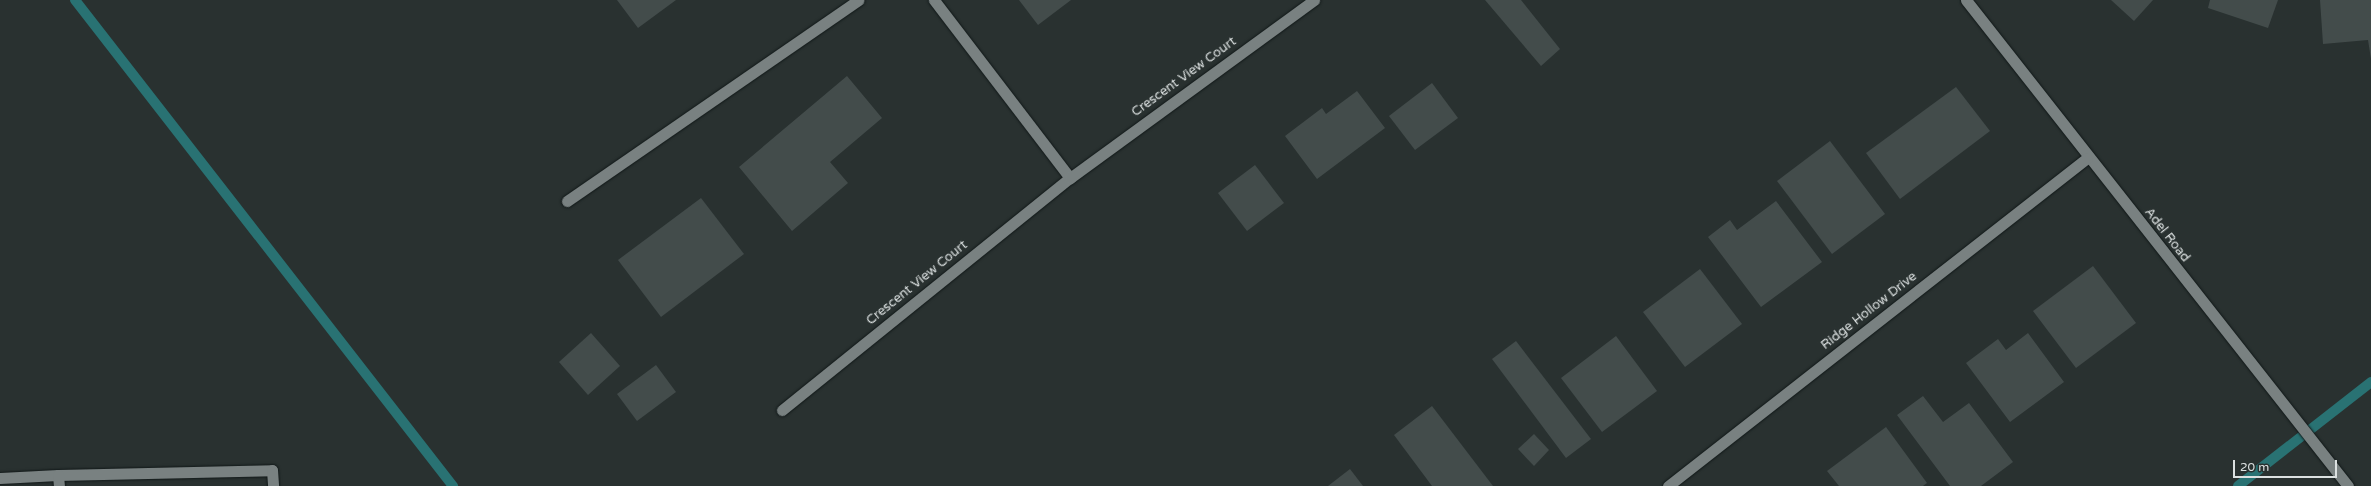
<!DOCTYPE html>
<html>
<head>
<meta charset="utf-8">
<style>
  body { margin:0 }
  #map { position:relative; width:2371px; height:486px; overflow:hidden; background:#293130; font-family:"Varela Round",sans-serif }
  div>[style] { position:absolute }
  .stream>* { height:10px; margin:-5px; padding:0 5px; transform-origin:5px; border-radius:5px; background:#297273 }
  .building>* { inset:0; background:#434c4b }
  .roads { filter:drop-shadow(0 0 1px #111818) drop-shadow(0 0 1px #111818) }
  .service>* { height:11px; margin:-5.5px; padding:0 5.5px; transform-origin:5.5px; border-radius:5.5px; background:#798181 }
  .minor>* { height:11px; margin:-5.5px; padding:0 5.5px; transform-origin:5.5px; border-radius:5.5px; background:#798181 }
  .tertiary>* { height:11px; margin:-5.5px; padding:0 5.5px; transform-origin:5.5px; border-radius:5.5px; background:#798181 }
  span { translate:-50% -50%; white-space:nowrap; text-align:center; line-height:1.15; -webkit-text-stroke:3.5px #293130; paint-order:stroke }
  .street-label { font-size:13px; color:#dce1e1 }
  .scale { position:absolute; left:2233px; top:460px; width:104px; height:18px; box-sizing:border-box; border:2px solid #dce1e1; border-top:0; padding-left:5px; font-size:12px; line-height:14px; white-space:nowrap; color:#dce1e1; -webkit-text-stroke:3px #293130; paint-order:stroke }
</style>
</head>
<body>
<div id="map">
  <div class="stream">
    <div style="left:75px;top:0;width:616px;rotate:52.13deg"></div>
    <div style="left:2238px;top:486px;width:169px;rotate:-38deg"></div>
  </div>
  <div class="building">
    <div style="clip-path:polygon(617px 0,676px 0,638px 28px)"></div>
    <div style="clip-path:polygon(1019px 0,1071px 0,1038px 25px)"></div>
    <div style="clip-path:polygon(1485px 0,1521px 0,1560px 49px,1541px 66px)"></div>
    <div style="clip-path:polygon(2111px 0,2153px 0,2134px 21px)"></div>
    <div style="clip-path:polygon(2210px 0,2278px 0,2268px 28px,2208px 8px)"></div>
    <div style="clip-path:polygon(2320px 0,2371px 0,2371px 59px,2368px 40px,2323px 44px)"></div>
    <div style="clip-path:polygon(847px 76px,882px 118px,830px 162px,848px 183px,792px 231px,739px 167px)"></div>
    <div style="clip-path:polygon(1432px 83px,1458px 118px,1415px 150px,1389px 116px)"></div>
    <div style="clip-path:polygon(1956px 87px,1990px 131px,1900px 199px,1866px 153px)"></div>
    <div style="clip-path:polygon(1357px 91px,1385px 128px,1317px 179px,1285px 136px,1322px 108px,1326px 114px)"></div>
    <div style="clip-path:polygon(1830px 141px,1885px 214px,1832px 254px,1777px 181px)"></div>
    <div style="clip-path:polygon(1255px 165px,1284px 203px,1247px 231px,1218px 193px)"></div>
    <div style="clip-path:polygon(701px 198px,744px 254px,661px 317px,618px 260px)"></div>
    <div style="clip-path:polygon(1776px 201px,1822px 262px,1761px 307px,1708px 237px,1730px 220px,1737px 230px)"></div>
    <div style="clip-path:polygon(2093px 266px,2136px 323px,2076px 368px,2033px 311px)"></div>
    <div style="clip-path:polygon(1700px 269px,1742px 324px,1685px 367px,1643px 312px)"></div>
    <div style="clip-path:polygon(591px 333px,620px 366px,588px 395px,559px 362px)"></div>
    <div style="clip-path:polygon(2028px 333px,2064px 382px,2010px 422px,1966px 363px,1998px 339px,2006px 350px)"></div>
    <div style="clip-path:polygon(1616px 336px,1657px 391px,1602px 432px,1561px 378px)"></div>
    <div style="clip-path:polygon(1516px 341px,1591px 439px,1566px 458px,1492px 359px)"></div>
    <div style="clip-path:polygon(656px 365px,676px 392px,637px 421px,617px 394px)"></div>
    <div style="clip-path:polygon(1923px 396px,1943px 422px,1969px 403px,2013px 462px,1981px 486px,1950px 486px,1897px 415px)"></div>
    <div style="clip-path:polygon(1432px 406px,1493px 486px,1432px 486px,1394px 435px)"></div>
    <div style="clip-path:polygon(1886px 427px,1927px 483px,1923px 486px,1839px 486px,1827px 471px)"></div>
    <div style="clip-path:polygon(1534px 434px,1549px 450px,1534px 466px,1518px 449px)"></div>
    <div style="clip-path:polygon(1350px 469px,1363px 486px,1328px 486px)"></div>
  </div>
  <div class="roads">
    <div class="service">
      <div style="left:567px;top:201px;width:354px;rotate:-34.6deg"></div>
      <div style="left:58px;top:475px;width:214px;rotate:-1.3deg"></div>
      <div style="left:272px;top:470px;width:16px;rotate:86deg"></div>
      <div style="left:0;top:478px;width:58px;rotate:-3deg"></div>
      <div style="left:58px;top:475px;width:11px;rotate:85deg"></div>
    </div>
    <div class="minor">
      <div style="left:934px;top:0;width:224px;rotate:52.6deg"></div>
      <div style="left:782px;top:410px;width:370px;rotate:-38.9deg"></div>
      <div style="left:1070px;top:178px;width:302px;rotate:-36.1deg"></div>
    </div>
    <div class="tertiary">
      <div style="left:1966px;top:0;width:618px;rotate:51.83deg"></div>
      <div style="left:1668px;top:486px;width:532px;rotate:-38.05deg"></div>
    </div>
  </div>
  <div class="street-label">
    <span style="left:1184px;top:77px;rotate:-36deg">Crescent View Court</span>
    <span style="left:2167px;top:235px;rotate:52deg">Adel Road</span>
    <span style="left:917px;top:283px;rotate:-39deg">Crescent View Court</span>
    <span style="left:1869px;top:311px;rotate:-38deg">Ridge Hollow Drive</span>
  </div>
  <div class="scale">20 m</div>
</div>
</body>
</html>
